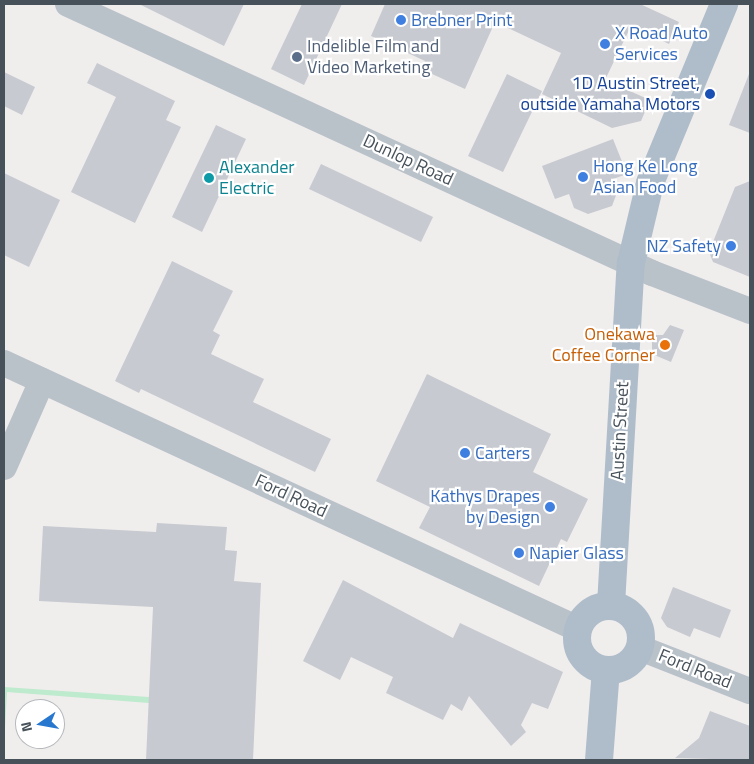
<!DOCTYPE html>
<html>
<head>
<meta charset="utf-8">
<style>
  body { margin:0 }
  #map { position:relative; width:754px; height:764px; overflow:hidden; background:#f0eded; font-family:"Titillium Web",sans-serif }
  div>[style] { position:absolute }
  .green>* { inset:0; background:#beeace }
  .building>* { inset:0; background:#c7cad0 }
  .minor>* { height:26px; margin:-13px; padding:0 13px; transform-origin:13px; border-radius:13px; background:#bac2c9 }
  .major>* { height:28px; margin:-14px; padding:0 14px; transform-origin:14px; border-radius:14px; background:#afbdca }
  .major>.ring { margin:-14px; padding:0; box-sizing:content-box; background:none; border:28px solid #afbdca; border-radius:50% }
  .dots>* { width:14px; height:14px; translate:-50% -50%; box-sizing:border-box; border:2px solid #fff; border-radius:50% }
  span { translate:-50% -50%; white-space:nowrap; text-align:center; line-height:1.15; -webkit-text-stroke:4.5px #fff; paint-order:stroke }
  .shop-label { font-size:18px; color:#366cbe }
  .left { translate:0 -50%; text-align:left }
  .right { translate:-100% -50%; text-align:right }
  .service-label { font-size:18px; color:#4e5e75 }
  .transit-label { font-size:18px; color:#164399 }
  .street-label { font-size:18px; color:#475159 }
  .culture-label { font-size:18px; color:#0d838f }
  .food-label { font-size:18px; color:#c56008 }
  .frame { position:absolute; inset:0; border:5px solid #475159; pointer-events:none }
  .north { position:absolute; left:15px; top:699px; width:50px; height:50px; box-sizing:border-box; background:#fff; border:1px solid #b5b9bd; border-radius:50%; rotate:258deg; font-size:14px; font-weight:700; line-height:20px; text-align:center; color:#475159 }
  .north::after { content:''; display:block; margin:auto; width:18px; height:22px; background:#2877cf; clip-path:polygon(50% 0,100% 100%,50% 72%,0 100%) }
</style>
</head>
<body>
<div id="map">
  <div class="green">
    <div style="clip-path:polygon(4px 687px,149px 697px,149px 703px,7px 692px,4px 746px)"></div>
  </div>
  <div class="building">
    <div style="clip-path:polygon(139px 4px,244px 4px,224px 46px)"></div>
    <div style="clip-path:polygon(302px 4px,342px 4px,304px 85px,271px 69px)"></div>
    <div style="clip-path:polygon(385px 4px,640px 4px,679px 22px,669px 44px,631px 26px,605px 80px,650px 100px,641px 121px,612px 128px,542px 94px,561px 53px,495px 22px,465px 89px,421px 69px,425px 61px,371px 36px)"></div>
    <div style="clip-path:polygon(97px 63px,175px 101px,166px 120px,181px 127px,135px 223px,71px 192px,116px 97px,87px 83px)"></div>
    <div style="clip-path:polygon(4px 72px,35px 87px,22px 115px,4px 106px)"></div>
    <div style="clip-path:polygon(507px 74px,542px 91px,503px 172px,468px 156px)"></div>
    <div style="clip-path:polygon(749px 74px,750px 74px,750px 133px,729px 125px)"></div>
    <div style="clip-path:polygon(216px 125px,246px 139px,202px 232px,172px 217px)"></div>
    <div style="clip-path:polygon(613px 139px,627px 174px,613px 179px,618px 190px,612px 206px,588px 214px,574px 208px,569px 194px,555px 199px,542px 166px)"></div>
    <div style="clip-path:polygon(321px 164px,433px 217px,421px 242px,309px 189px)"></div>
    <div style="clip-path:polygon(4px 173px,60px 200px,29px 267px,4px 255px)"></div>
    <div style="clip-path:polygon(750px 181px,750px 277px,713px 262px,709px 252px,735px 187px)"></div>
    <div style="clip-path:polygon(172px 261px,233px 291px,213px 331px,220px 335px,211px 354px,264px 379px,253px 402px,331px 439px,315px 472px,141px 389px,139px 393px,115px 381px)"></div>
    <div style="clip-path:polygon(670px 325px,684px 330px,671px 362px,652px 354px,652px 335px,663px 335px)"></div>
    <div style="clip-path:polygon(427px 374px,551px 434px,533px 472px,588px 499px,567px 542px,561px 539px,539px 586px,419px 528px,430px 507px,376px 481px)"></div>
    <div style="clip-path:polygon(157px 523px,227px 527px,225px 550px,237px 551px,234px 581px,261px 583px,253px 760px,146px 760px,153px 607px,39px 601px,43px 526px,156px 532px)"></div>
    <div style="clip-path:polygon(343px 580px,453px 638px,460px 623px,563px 672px,548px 709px,532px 703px,521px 725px,526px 732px,511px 746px,469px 696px,462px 711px,451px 704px,443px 720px,386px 693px,393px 677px,351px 657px,340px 680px,303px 661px)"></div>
    <div style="clip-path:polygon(673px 587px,731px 610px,720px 638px,694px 628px,690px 637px,667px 627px,661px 618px)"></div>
    <div style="clip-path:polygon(710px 711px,750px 726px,750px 760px,675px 758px,699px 738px)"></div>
  </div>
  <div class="minor">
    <div style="left:68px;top:4px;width:643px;rotate:24.73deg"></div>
    <div style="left:652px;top:273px;width:105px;rotate:21.2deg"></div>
    <div style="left:4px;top:363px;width:633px;rotate:24.86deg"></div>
    <div style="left:4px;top:467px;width:94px;rotate:-66.2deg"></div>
    <div style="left:640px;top:648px;width:118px;rotate:21.4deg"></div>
  </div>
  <div class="major">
    <div style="left:611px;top:605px;width:343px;rotate:-86.7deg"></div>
    <div style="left:631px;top:263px;width:82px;rotate:-76.6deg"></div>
    <div style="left:650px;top:183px;width:194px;rotate:-67.5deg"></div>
    <div class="ring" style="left:577px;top:606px;width:36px;height:36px"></div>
    <div style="left:599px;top:760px;width:90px;rotate:-85.6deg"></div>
  </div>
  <div class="dots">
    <div style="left:401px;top:20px;background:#3f7fe0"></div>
    <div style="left:605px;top:44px;background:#3f7fe0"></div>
    <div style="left:297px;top:57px;background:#5c6f8a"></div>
    <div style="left:710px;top:94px;background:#1a4fb4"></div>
    <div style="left:583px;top:177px;background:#3f7fe0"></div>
    <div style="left:209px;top:178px;background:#0f9aa8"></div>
    <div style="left:731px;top:246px;background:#3f7fe0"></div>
    <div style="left:665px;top:345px;background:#e8710a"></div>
    <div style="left:465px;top:453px;background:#3f7fe0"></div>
    <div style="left:550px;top:507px;background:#3f7fe0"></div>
    <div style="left:519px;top:553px;background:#3f7fe0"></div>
  </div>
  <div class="shop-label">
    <span class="left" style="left:411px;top:20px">Brebner Print</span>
    <span class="left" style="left:615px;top:44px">X Road Auto<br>Services</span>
    <span class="left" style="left:593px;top:177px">Hong Ke Long<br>Asian Food</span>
    <span class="right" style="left:721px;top:246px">NZ Safety</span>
    <span class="left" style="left:475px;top:453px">Carters</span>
    <span class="right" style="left:540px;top:507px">Kathys Drapes<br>by Design</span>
    <span class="left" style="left:529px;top:553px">Napier Glass</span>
  </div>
  <div class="service-label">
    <span class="left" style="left:307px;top:57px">Indelible Film and<br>Video Marketing</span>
  </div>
  <div class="transit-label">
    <span class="right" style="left:700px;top:94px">1D Austin Street,<br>outside Yamaha Motors</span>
  </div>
  <div class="street-label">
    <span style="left:408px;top:160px;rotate:25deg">Dunlop Road</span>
    <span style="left:620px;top:431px;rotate:-87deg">Austin Street</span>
    <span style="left:291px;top:496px;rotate:25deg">Ford Road</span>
    <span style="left:695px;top:669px;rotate:22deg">Ford Road</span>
  </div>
  <div class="culture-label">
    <span class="left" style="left:219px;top:178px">Alexander<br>Electric</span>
  </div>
  <div class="food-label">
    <span class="right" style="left:655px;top:345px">Onekawa<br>Coffee Corner</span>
  </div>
  <div class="frame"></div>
  <div class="north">N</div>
</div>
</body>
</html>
